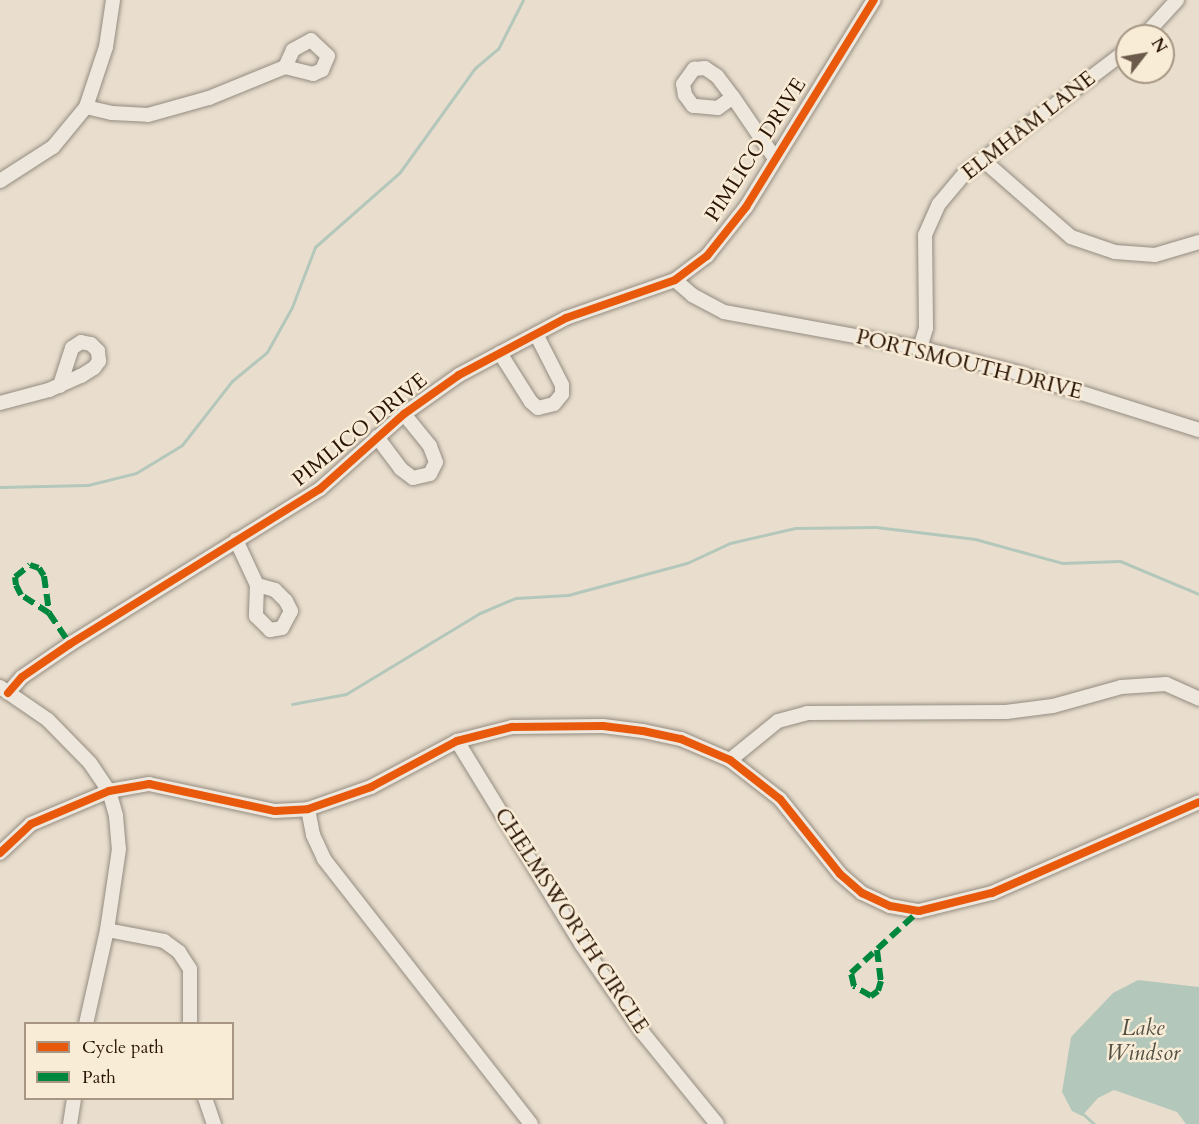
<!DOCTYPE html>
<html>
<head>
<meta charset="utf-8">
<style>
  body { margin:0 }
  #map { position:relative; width:1199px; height:1124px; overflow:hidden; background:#e9decd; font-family:Cardo,serif }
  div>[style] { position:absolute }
  .water>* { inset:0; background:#b4c7bb }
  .stream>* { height:3px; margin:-1.5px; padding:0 1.5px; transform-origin:1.5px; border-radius:1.5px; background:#b4c7bb }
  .roads { filter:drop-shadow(0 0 2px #948c80) drop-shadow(0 0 2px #948c80) }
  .minor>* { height:14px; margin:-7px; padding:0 7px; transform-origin:7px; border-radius:7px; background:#ede7de }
  .quiet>* { height:6px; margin-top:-3px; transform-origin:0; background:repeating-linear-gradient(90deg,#00873e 0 12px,transparent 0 18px) }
  .cycleway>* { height:8px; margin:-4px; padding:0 4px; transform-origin:4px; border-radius:4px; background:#e8590c }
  span { translate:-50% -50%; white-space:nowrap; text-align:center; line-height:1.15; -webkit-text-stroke:5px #f9ecd6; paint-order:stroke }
  .street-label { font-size:21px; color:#291406 }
  .water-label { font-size:22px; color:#524f43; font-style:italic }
  .legend { position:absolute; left:24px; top:1022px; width:210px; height:78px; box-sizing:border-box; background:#f9ecd6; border:2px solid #a69683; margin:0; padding:8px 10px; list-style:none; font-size:18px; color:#291406 }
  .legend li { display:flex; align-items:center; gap:12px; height:30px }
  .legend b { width:30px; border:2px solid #a69683 }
  .north { position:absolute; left:1115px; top:24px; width:60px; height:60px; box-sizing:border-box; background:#f9ecd6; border:2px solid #a69683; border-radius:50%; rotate:59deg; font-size:16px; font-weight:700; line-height:24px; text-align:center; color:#291406 }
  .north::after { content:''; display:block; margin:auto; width:21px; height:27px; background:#6c5b4c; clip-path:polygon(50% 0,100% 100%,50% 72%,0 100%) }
</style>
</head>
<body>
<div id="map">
  <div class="water">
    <div style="clip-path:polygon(1138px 980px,1199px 987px,1199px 1124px,1186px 1124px,1177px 1112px,1114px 1090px,1098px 1098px,1082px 1116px,1072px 1111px,1062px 1092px,1071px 1037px,1113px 993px)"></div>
  </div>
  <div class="stream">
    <div style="left:0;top:487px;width:88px;rotate:-1.3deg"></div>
    <div style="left:88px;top:485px;width:49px;rotate:-14deg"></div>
    <div style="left:136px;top:473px;width:54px;rotate:-31.3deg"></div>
    <div style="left:182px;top:445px;width:81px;rotate:-52deg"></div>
    <div style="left:232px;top:381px;width:45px;rotate:-39.6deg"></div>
    <div style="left:267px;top:352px;width:51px;rotate:-60.9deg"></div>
    <div style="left:292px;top:307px;width:64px;rotate:-69deg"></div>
    <div style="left:315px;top:247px;width:113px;rotate:-41.4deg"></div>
    <div style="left:400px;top:172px;width:128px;rotate:-54.2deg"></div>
    <div style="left:475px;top:68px;width:30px;rotate:-40deg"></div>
    <div style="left:498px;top:49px;width:55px;rotate:-63deg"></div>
    <div style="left:292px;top:704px;width:55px;rotate:-10.5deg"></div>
    <div style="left:346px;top:694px;width:157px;rotate:-31.2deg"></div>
    <div style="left:480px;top:613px;width:39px;rotate:-23deg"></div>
    <div style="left:516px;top:598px;width:52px;rotate:-3.3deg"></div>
    <div style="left:568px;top:595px;width:123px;rotate:-15.1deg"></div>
    <div style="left:687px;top:563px;width:47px;rotate:-24.9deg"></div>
    <div style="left:730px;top:543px;width:67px;rotate:-13deg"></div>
    <div style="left:795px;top:528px;width:81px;rotate:-0.7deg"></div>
    <div style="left:876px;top:527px;width:100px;rotate:6.9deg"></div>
    <div style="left:975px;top:539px;width:90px;rotate:15.4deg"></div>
    <div style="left:1062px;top:563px;width:58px;rotate:-2deg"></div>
    <div style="left:1120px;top:561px;width:86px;rotate:22.7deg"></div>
    <div style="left:1083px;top:1114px;width:15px;rotate:42deg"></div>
  </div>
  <div class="roads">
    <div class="minor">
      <div style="left:1144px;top:36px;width:49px;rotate:-47.5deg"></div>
      <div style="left:733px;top:97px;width:19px;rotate:144deg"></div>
      <div style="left:718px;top:108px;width:25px;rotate:-175deg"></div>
      <div style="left:693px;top:106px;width:14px;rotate:-126deg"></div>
      <div style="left:685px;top:95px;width:11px;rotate:-100deg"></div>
      <div style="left:683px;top:84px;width:19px;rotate:-54deg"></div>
      <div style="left:694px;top:69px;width:11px;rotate:-5deg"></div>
      <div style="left:705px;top:68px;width:14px;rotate:34deg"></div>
      <div style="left:717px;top:76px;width:26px;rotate:53deg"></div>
      <div style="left:733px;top:97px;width:73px;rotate:55.7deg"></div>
      <div style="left:86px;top:107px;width:27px;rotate:13deg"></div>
      <div style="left:112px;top:113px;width:36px;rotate:3deg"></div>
      <div style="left:148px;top:115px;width:63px;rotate:-15.6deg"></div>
      <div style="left:209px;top:98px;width:82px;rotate:-22.2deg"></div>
      <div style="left:285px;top:67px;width:29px;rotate:14deg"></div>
      <div style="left:313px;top:74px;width:10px;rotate:-24deg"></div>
      <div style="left:322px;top:70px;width:15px;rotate:-67deg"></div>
      <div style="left:328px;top:56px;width:23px;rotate:-137deg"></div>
      <div style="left:311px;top:40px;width:21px;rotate:151deg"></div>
      <div style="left:293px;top:50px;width:19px;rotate:115deg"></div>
      <div style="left:983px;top:160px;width:117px;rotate:41.2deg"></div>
      <div style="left:1071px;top:237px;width:46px;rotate:18.8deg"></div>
      <div style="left:1115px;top:252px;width:40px;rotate:4.3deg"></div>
      <div style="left:1155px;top:255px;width:46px;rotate:-16.5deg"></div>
      <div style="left:0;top:181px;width:63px;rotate:-32.7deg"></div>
      <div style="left:53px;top:147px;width:52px;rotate:-50.5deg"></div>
      <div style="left:86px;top:107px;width:63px;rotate:-71.6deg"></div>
      <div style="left:106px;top:47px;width:48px;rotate:-81.5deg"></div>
      <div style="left:675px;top:280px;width:23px;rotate:41deg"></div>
      <div style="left:692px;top:295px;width:36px;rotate:28deg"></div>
      <div style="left:724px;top:312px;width:199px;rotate:10.4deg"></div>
      <div style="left:920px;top:348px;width:98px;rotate:14.2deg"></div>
      <div style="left:1015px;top:372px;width:193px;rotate:17.5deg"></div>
      <div style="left:920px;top:348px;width:21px;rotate:-73deg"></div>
      <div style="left:926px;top:328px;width:93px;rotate:-90.6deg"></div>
      <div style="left:925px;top:235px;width:34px;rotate:-66deg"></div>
      <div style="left:939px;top:204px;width:40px;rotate:-50deg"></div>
      <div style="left:965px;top:173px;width:203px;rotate:-37.2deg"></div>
      <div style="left:500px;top:353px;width:58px;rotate:57.7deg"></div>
      <div style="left:531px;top:402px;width:9px;rotate:41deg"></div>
      <div style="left:538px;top:408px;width:16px;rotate:-14deg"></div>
      <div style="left:554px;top:404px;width:13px;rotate:-51deg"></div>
      <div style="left:562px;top:394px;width:9px;rotate:-90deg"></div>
      <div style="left:562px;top:385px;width:57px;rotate:-117deg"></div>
      <div style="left:0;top:403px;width:51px;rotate:-14.9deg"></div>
      <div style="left:49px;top:390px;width:35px;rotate:-24deg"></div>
      <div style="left:81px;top:376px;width:15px;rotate:-32deg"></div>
      <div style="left:94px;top:368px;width:9px;rotate:-54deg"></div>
      <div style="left:99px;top:361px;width:10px;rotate:-96deg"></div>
      <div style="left:98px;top:351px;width:10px;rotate:-135deg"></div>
      <div style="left:91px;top:344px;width:10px;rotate:-169deg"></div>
      <div style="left:81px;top:342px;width:11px;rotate:146deg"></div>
      <div style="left:72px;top:348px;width:40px;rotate:108deg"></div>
      <div style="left:377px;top:437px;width:40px;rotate:53deg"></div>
      <div style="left:401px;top:469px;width:15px;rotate:37deg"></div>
      <div style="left:413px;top:478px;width:17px;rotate:-13deg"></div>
      <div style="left:430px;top:474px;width:13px;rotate:-63deg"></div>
      <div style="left:436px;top:462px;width:17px;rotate:-111deg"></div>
      <div style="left:430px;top:446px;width:41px;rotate:-129.1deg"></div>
      <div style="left:236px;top:540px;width:50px;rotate:65deg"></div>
      <div style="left:257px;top:585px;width:31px;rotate:92deg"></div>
      <div style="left:256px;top:616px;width:20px;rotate:45deg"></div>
      <div style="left:270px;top:630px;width:12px;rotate:-9deg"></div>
      <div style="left:282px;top:628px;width:19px;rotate:-62deg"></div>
      <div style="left:291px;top:611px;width:11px;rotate:-117deg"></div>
      <div style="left:286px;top:601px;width:16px;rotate:-135deg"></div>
      <div style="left:275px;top:590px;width:19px;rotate:-164deg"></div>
      <div style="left:0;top:687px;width:58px;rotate:34.5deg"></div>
      <div style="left:48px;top:720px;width:60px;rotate:45.7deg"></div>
      <div style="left:90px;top:763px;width:34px;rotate:56deg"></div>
      <div style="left:109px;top:791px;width:26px;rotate:74deg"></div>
      <div style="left:116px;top:816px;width:33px;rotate:85deg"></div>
      <div style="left:119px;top:849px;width:82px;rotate:98.4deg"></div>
      <div style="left:107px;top:930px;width:96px;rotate:102.6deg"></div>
      <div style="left:8px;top:693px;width:21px;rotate:-49deg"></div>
      <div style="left:22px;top:677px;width:58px;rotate:-34.5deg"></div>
      <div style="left:70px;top:644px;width:294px;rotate:-31.8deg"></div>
      <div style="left:320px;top:489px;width:113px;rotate:-41.8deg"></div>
      <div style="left:404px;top:414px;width:67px;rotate:-35.3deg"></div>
      <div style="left:459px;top:375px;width:121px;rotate:-28deg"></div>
      <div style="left:566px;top:318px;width:115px;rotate:-19.2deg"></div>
      <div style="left:675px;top:280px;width:40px;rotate:-37deg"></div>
      <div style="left:707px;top:256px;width:63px;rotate:-51.5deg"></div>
      <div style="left:746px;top:207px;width:243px;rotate:-58.3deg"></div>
      <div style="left:457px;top:741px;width:239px;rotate:58.5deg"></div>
      <div style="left:582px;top:945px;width:107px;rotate:55.3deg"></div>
      <div style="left:643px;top:1033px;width:117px;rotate:50.9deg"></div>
      <div style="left:730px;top:760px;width:62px;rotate:-39.1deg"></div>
      <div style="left:778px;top:721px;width:30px;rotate:-15deg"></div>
      <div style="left:807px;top:713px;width:199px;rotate:-0.3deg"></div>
      <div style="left:1006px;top:712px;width:47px;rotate:-7.3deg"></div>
      <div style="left:1053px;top:706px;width:71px;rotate:-15.6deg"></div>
      <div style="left:1121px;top:687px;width:45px;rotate:-3.8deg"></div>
      <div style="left:1166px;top:684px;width:36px;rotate:24deg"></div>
      <div style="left:308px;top:809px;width:26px;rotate:79deg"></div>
      <div style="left:313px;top:835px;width:26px;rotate:65deg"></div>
      <div style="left:324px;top:859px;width:336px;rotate:52deg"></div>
      <div style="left:0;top:853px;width:42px;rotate:-43.1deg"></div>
      <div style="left:31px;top:824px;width:85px;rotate:-22.9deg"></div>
      <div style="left:109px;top:791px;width:41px;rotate:-9.9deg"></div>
      <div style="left:149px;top:784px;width:129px;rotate:12.1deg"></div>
      <div style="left:275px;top:811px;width:33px;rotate:-3deg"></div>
      <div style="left:308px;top:809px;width:67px;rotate:-19.2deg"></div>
      <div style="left:371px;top:787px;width:98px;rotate:-28.1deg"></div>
      <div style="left:457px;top:741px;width:57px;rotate:-14.3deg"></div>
      <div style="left:512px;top:727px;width:91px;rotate:-0.6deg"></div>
      <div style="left:603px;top:726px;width:40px;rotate:7.1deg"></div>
      <div style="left:643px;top:731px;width:39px;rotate:12deg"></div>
      <div style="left:681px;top:739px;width:53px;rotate:23.2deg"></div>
      <div style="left:730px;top:760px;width:63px;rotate:38deg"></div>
      <div style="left:780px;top:799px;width:96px;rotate:51.3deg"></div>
      <div style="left:840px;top:874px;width:29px;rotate:41deg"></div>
      <div style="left:862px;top:893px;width:31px;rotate:25deg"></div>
      <div style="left:890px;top:906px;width:29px;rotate:10deg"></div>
      <div style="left:919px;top:911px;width:75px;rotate:-13.9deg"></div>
      <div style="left:992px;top:893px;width:226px;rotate:-23.7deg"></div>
      <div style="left:107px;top:930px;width:58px;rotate:10.9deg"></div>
      <div style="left:164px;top:941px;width:19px;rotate:36deg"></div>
      <div style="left:179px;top:952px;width:20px;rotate:57deg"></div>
      <div style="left:190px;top:969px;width:55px;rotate:90deg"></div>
      <div style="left:205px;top:1098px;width:28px;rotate:71deg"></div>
      <div style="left:70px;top:1124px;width:26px;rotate:-81deg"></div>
    </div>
  </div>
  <div class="quiet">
    <div style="left:49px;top:613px;width:33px;rotate:-147deg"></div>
    <div style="left:21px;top:595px;width:11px;rotate:-117deg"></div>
    <div style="left:16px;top:585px;width:8px;rotate:-97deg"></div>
    <div style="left:15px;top:577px;width:19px;rotate:-39deg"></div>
    <div style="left:30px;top:565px;width:9px;rotate:18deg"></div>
    <div style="left:39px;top:568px;width:9px;rotate:58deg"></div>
    <div style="left:44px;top:576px;width:37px;rotate:82deg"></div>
    <div style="left:49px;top:613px;width:37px;rotate:56deg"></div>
    <div style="left:877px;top:950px;width:31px;rotate:83deg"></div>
    <div style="left:881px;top:981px;width:10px;rotate:107deg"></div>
    <div style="left:878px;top:991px;width:9px;rotate:144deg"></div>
    <div style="left:871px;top:996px;width:20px;rotate:-150deg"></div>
    <div style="left:854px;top:986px;width:13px;rotate:-103deg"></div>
    <div style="left:851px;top:973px;width:92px;rotate:-42.4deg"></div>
  </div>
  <div class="cycleway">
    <div style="left:8px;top:693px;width:21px;rotate:-49deg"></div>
    <div style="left:22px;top:677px;width:58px;rotate:-34.5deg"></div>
    <div style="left:70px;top:644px;width:294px;rotate:-31.8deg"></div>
    <div style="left:320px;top:489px;width:113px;rotate:-41.8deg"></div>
    <div style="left:404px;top:414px;width:67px;rotate:-35.3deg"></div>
    <div style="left:459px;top:375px;width:121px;rotate:-28deg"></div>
    <div style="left:566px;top:318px;width:115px;rotate:-19.2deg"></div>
    <div style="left:675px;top:280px;width:40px;rotate:-37deg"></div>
    <div style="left:707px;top:256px;width:63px;rotate:-51.5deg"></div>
    <div style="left:746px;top:207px;width:243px;rotate:-58.3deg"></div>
    <div style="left:0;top:853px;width:42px;rotate:-43.1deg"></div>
    <div style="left:31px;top:824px;width:85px;rotate:-22.9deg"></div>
    <div style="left:109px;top:791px;width:41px;rotate:-9.9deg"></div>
    <div style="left:149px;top:784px;width:129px;rotate:12.1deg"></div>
    <div style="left:275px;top:811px;width:33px;rotate:-3deg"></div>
    <div style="left:308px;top:809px;width:67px;rotate:-19.2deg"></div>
    <div style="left:371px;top:787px;width:98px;rotate:-28.1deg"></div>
    <div style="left:457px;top:741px;width:57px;rotate:-14.3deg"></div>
    <div style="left:512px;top:727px;width:91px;rotate:-0.6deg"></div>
    <div style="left:603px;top:726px;width:40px;rotate:7.1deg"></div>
    <div style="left:643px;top:731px;width:39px;rotate:12deg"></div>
    <div style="left:681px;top:739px;width:53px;rotate:23.2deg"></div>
    <div style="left:730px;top:760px;width:63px;rotate:38deg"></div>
    <div style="left:780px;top:799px;width:96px;rotate:51.3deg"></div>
    <div style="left:840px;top:874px;width:29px;rotate:41deg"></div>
    <div style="left:862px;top:893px;width:31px;rotate:25deg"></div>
    <div style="left:890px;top:906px;width:29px;rotate:10deg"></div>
    <div style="left:919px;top:911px;width:75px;rotate:-13.9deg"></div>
    <div style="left:992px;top:893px;width:226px;rotate:-23.7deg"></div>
  </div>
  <div class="street-label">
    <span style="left:1029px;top:126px;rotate:-38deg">ELMHAM LANE</span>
    <span style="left:756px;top:150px;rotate:-57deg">PIMLICO DRIVE</span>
    <span style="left:969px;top:365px;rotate:14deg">PORTSMOUTH DRIVE</span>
    <span style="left:360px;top:430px;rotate:-39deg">PIMLICO DRIVE</span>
    <span style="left:571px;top:921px;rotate:57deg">CHELMSWORTH CIRCLE</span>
  </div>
  <div class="water-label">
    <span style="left:1143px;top:1041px">Lake<br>Windsor</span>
  </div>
  <ul class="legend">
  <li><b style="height:8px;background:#e8590c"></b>Cycle path</li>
  <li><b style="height:8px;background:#00873e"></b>Path</li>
  </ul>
  <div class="north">N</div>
</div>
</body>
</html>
